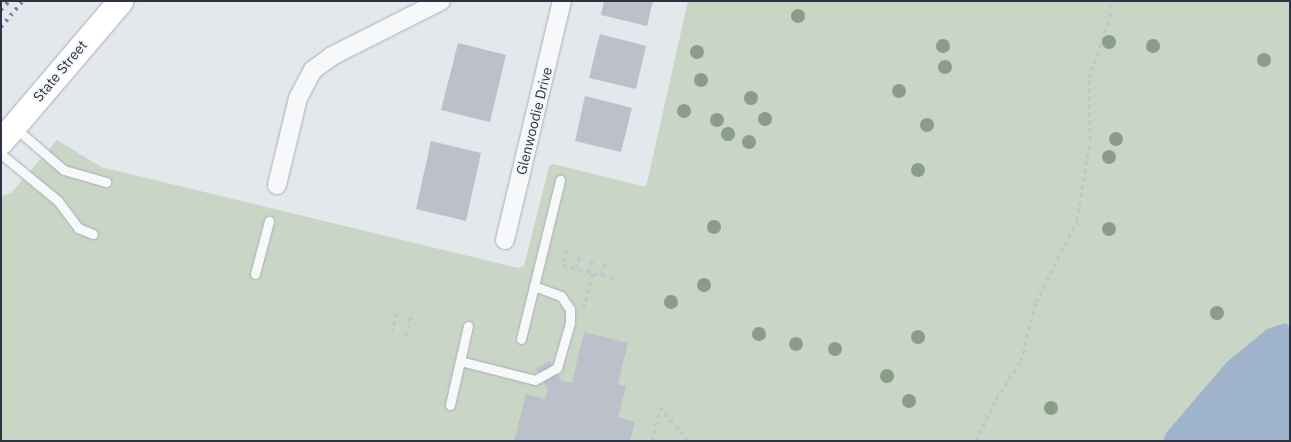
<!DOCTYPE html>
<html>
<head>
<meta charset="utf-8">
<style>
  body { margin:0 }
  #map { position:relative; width:1291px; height:442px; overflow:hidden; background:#e4e7ec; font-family:"IBM Plex Sans",sans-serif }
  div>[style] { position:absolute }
  .green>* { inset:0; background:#c9d6c5 }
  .water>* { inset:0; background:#9fb4cc }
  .building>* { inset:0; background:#bbc0ca }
  .path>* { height:3px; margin-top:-1.5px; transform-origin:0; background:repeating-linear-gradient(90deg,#c2c5cb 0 4px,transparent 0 8px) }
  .roads { filter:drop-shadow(0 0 1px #a9aeb7) drop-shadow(0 0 1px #a9aeb7) }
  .lane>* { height:9px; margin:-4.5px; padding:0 4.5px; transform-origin:4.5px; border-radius:4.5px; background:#f7f8fa }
  .street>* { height:18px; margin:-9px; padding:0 9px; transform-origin:9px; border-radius:9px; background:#f7f8fa }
  .secondary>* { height:25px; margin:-12.5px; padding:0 12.5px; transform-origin:12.5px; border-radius:12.5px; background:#fff }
  .rail>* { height:4px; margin-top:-2px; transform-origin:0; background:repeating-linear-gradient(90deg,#7d8696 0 2.5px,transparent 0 7.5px) }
  .trees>* { width:14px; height:14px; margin:-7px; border-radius:50%; background:#899d89 }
  span { translate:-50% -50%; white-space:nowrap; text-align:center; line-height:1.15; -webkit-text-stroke:4px #f4f6f9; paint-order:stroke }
  .street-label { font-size:14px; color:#2b3445 }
  .frame { position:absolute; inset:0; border:2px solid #2b3445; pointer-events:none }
</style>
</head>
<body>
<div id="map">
  <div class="green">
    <div style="clip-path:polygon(688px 1px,1290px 1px,1290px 441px,1px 441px,1px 196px,11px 193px,57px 140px,101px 167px,518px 268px,524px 266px,549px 167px,553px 164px,646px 187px)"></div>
  </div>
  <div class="water">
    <div style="clip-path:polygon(1286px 323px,1290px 328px,1290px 441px,1163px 441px,1166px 433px,1227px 362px,1267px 329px)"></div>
  </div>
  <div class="building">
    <div style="clip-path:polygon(604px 1px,653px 1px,647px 26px,601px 15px)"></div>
    <div style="clip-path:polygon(600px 34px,646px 46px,636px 89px,589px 78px)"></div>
    <div style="clip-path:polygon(458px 43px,506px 55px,490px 122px,441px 110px)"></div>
    <div style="clip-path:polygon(585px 96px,632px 108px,621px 152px,575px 141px)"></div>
    <div style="clip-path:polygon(431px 141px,481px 153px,466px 221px,416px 209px)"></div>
    <div style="clip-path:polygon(584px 332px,628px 343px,618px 384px,626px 386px,618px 417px,635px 422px,630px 441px,514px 441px,526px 394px,545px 399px,548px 389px,536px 369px,549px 361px,562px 381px,572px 383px)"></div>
  </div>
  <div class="path">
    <div style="left:567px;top:250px;width:16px;rotate:105deg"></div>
    <div style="left:563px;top:265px;width:52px;rotate:14.6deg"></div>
    <div style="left:576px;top:268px;width:16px;rotate:-75deg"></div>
    <div style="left:589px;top:272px;width:16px;rotate:-75deg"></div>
    <div style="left:602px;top:275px;width:16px;rotate:-75deg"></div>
    <div style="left:584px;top:308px;width:36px;rotate:-76deg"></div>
    <div style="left:392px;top:332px;width:25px;rotate:-76deg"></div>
    <div style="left:406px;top:336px;width:25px;rotate:-76deg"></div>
    <div style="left:660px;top:407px;width:45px;rotate:49.5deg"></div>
    <div style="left:652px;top:441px;width:34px;rotate:-76deg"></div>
    <div style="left:976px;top:441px;width:47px;rotate:-64.5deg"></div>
    <div style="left:996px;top:399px;width:45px;rotate:-56.7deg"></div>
    <div style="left:1021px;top:361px;width:61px;rotate:-75.7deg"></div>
    <div style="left:1036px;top:302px;width:92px;rotate:-63.4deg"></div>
    <div style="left:1077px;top:220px;width:81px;rotate:-80.8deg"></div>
    <div style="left:1090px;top:140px;width:62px;rotate:-90.9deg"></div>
    <div style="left:1089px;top:78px;width:65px;rotate:-71.3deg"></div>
    <div style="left:1110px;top:16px;width:15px;rotate:-86deg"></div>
  </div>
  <div class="roads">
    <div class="lane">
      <div style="left:14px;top:127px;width:66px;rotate:40.7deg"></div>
      <div style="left:64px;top:170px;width:44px;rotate:15.9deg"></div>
      <div style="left:1px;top:154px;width:74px;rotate:39.5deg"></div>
      <div style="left:58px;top:201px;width:34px;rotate:53deg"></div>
      <div style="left:78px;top:228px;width:16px;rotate:22deg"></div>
      <div style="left:255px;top:274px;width:55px;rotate:-75.2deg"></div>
      <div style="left:521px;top:339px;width:164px;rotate:-76.2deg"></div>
      <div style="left:460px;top:361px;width:77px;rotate:14.2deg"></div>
      <div style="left:535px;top:380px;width:25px;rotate:-29deg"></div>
      <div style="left:557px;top:368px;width:47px;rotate:-73.9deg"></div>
      <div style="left:570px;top:323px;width:14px;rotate:-90deg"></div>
      <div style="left:570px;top:309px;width:16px;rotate:-125deg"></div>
      <div style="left:561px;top:296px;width:29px;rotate:-160deg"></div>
      <div style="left:450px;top:405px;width:81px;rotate:-77.2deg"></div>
    </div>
    <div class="street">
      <div style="left:277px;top:185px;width:89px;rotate:-76.4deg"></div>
      <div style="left:298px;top:98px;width:32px;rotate:-62deg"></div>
      <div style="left:313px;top:70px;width:24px;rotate:-36deg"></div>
      <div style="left:332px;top:56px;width:122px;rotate:-26.8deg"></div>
      <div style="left:505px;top:240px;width:246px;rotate:-76.6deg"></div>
    </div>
    <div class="secondary">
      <div style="left:1px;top:141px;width:184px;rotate:-49.6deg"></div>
    </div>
  </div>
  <div class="rail">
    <div style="left:1px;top:10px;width:12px;rotate:-48deg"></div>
    <div style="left:1px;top:27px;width:34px;rotate:-50deg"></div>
  </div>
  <div class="trees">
    <div style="left:798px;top:16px"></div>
    <div style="left:1109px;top:42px"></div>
    <div style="left:943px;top:46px"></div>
    <div style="left:1153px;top:46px"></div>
    <div style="left:697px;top:52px"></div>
    <div style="left:1264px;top:60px"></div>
    <div style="left:945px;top:67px"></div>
    <div style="left:701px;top:80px"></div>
    <div style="left:899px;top:91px"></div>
    <div style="left:751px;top:98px"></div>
    <div style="left:684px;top:111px"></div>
    <div style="left:765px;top:119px"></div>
    <div style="left:717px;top:120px"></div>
    <div style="left:927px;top:125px"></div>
    <div style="left:728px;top:134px"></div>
    <div style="left:1116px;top:139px"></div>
    <div style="left:749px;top:142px"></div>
    <div style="left:1109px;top:157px"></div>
    <div style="left:918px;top:170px"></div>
    <div style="left:714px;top:227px"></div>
    <div style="left:1109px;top:229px"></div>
    <div style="left:704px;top:285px"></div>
    <div style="left:671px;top:302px"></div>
    <div style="left:1217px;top:313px"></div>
    <div style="left:759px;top:334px"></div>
    <div style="left:918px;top:337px"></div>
    <div style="left:796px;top:344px"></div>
    <div style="left:835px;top:349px"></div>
    <div style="left:887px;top:376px"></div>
    <div style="left:909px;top:401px"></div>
    <div style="left:1051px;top:408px"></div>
  </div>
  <div class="street-label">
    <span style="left:60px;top:71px;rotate:-50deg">State Street</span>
    <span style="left:534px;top:121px;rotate:-76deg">Glenwoodie Drive</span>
  </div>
  <div class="frame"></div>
</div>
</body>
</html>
